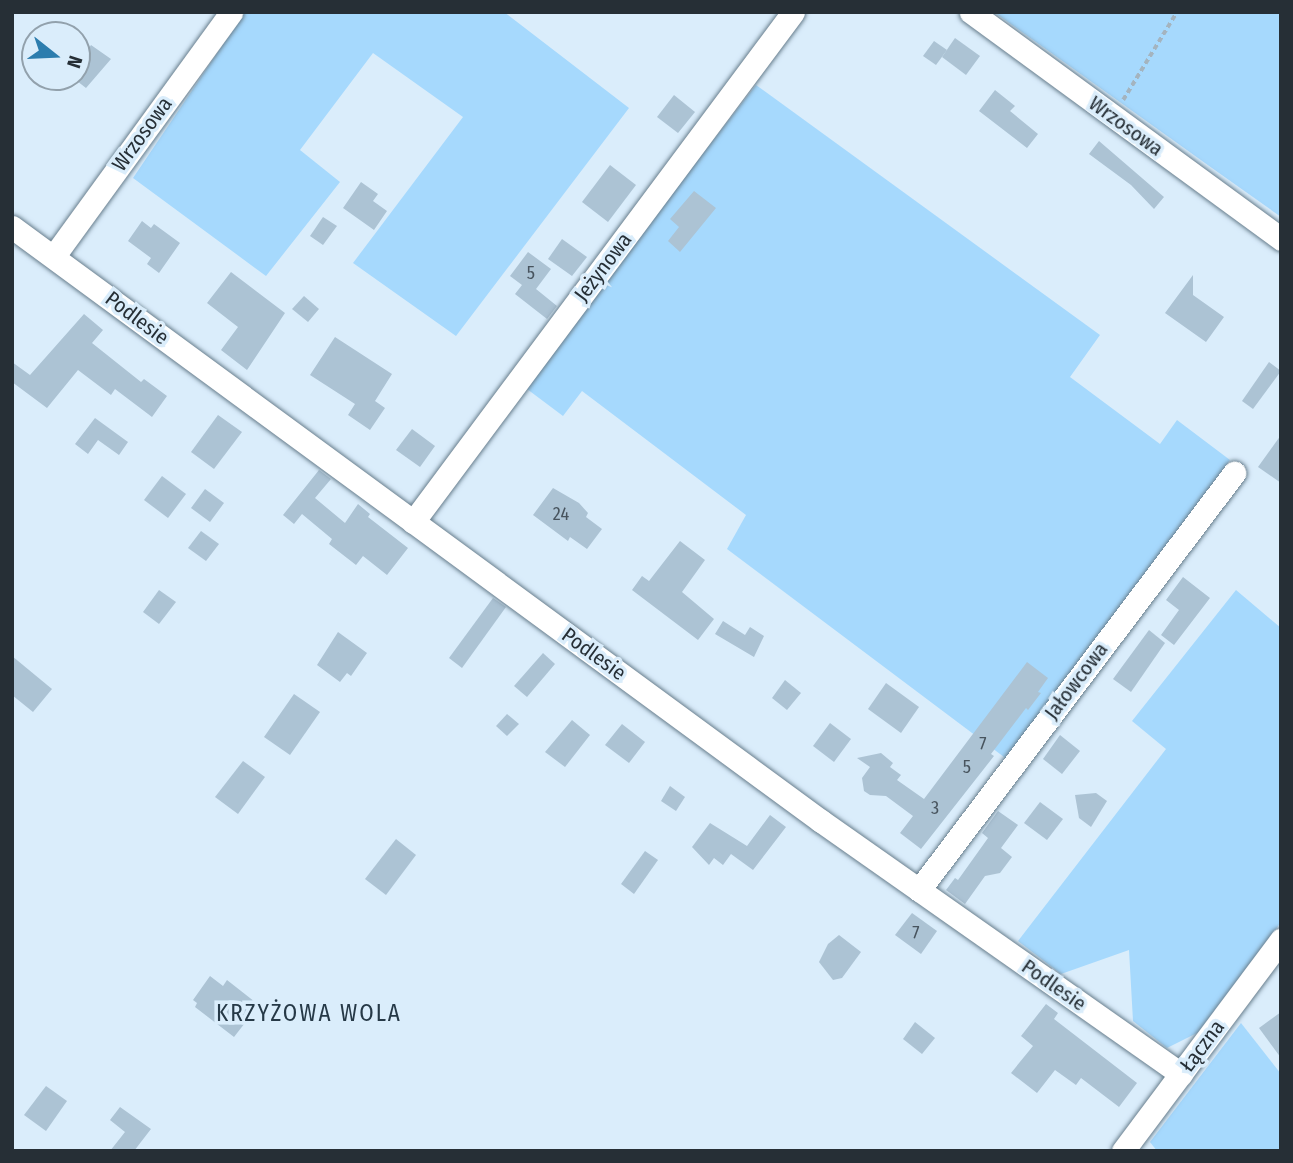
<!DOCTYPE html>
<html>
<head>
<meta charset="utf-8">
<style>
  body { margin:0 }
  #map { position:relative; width:1293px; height:1163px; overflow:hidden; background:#daedfb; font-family:"Fira Sans Condensed",sans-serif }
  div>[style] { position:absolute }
  .green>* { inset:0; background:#a6d9fd }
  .building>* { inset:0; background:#acc3d4 }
  .path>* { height:3.5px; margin-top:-1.75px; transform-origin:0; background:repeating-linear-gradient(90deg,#a4b4bf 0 5px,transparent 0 8.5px) }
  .roads { filter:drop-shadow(0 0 2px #687e8d) drop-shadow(0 0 2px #687e8d) }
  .street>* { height:23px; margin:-11.5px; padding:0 11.5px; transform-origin:11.5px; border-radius:11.5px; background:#fff }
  span { translate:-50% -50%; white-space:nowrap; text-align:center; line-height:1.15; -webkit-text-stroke:7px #daedfb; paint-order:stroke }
  .number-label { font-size:18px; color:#48545e }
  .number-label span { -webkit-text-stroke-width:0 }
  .street-label { font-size:21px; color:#262f36 }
  .neighbourhood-label { font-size:23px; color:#263947; letter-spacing:2px }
  .frame { position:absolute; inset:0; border:14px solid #262f36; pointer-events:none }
  .north { position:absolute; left:21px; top:21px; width:70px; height:70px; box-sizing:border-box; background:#daedfb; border:2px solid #92a1ac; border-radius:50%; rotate:108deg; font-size:19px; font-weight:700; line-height:28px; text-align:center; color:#262f36 }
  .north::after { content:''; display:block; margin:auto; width:24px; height:32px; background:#2c7dae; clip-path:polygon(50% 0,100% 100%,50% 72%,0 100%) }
</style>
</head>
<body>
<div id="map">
  <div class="green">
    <div style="clip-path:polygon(245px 12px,504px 12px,629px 108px,456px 336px,353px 263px,463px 117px,373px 53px,300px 150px,340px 182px,266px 276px,133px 178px)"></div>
    <div style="clip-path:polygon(994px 12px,1281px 12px,1281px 217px,1212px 168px)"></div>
    <div style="clip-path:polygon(756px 85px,1100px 335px,1070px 377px,1160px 444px,1177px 420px,1230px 460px,1008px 760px,727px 549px,746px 515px,582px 391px,563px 416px,523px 386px)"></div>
    <div style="clip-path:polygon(1236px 590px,1281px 628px,1281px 922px,1203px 1030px,1167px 1048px,1133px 1021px,1129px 950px,1061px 974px,1018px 941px,1166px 749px,1132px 721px)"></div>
    <div style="clip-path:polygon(1241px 1023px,1281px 1074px,1281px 1151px,1157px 1151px,1150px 1142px)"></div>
  </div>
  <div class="building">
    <div style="clip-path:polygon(955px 38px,980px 56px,966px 75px,942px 57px)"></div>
    <div style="clip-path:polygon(934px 41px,947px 50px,936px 65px,923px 56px)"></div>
    <div style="clip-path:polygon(91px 45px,111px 59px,86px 88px,77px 81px,77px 48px,85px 54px)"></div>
    <div style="clip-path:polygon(995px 90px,1015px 106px,1010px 111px,1038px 134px,1027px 148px,979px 111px)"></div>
    <div style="clip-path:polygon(674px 95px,695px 112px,678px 133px,657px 117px)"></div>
    <div style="clip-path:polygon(1099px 141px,1164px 197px,1154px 209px,1131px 185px,1089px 154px)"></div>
    <div style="clip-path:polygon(610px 165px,636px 185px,608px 222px,582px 202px)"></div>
    <div style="clip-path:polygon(361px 182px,378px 194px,373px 201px,387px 211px,374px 230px,343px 208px)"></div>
    <div style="clip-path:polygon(694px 191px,716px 208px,680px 252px,668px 241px,679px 227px,670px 219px)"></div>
    <div style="clip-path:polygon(323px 217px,337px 226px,323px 245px,310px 236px)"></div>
    <div style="clip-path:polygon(142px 221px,151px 228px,154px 224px,180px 243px,159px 273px,147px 264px,151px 258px,128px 241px)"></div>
    <div style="clip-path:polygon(562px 239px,587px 257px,572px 276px,548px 259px)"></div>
    <div style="clip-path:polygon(528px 252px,551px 269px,536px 289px,557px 306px,547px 319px,515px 294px,522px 285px,510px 276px)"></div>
    <div style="clip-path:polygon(231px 272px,285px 313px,247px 370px,221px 350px,238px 327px,207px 303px)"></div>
    <div style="clip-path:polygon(1193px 275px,1193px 295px,1224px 317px,1206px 342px,1165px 313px)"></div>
    <div style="clip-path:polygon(304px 296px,319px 309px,308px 322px,292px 309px)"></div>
    <div style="clip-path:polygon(84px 314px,103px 330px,92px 343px,141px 382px,144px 379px,167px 396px,152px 417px,115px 389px,111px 395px,78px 370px,47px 408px,12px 382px,12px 362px,30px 375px)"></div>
    <div style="clip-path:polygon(335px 337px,392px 374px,375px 401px,385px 408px,370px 430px,348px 415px,355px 404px,310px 375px)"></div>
    <div style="clip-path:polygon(1269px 362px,1281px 371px,1253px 409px,1242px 401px)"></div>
    <div style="clip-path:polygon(218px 415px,242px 432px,214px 469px,191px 452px)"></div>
    <div style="clip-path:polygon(95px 418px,128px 442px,119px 455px,98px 440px,88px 454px,75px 444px)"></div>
    <div style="clip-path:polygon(412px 429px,435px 446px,420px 467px,396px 450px)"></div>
    <div style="clip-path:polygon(1281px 435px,1281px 483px,1258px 467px)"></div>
    <div style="clip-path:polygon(319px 470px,331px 479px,315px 498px,345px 523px,358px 504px,370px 514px,368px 517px,408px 548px,387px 575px,363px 556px,356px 565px,329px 544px,332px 539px,302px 514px,294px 524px,283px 515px)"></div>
    <div style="clip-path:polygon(162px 476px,186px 494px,168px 518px,144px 500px)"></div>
    <div style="clip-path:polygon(553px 488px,579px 503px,588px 513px,586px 517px,602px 529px,587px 549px,570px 537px,568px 541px,533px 515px)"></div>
    <div style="clip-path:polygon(205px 489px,224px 503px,210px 522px,191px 508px)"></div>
    <div style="clip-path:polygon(201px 531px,219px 544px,206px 561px,188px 548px)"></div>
    <div style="clip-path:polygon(680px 541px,705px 560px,682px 592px,714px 619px,698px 640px,632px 590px,642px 576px,649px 581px)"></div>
    <div style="clip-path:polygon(1183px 577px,1210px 598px,1174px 645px,1161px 635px,1179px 610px,1166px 600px)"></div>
    <div style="clip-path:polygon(159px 590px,176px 602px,159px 624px,143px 612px)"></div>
    <div style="clip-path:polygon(493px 598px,506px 607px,462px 668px,449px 658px)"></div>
    <div style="clip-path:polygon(723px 621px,745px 635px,750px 627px,764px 636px,754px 657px,715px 634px)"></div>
    <div style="clip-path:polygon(1149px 630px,1165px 643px,1131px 692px,1113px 679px)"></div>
    <div style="clip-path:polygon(338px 632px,367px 653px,351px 676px,347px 673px,340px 682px,317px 665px)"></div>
    <div style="clip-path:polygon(543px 653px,555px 664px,527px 697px,514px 686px)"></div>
    <div style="clip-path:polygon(12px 656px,52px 689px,33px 712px,12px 695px)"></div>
    <div style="clip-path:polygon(1027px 662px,1048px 678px,1038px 692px,1041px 693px,1028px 710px,1026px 708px,991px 754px,994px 756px,921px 849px,900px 833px,913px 816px,886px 796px,870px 795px,864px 791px,862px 778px,870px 767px,857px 758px,881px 753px,893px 763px,890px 767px,901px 775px,897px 780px,924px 799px)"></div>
    <div style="clip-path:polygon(785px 680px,801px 693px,787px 710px,772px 698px)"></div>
    <div style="clip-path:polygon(886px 683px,919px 707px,901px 733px,868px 709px)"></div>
    <div style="clip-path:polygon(294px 694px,320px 712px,290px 755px,264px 737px)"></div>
    <div style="clip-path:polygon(507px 714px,519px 724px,507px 736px,496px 726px)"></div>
    <div style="clip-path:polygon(572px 720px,590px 735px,565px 767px,545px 752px)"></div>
    <div style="clip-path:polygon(830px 723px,851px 739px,834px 762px,813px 746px)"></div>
    <div style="clip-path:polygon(622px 724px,645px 742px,629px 763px,605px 745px)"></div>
    <div style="clip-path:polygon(1060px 735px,1080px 751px,1062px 774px,1043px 759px)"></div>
    <div style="clip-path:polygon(243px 761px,265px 777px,238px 814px,215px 797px)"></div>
    <div style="clip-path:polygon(670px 786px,685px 797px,676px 811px,661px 801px)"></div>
    <div style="clip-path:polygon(1096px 793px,1107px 801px,1091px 827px,1079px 818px,1075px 795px)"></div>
    <div style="clip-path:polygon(1040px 802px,1063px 819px,1047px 840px,1024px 823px)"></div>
    <div style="clip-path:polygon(998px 811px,1018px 825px,1001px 848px,1012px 857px,1000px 873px,985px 876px,965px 904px,946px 890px,955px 878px,958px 880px,988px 838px,982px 833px)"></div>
    <div style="clip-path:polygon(770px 815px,786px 827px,753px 870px,731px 854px,723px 865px,714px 858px,709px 865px,692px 847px,710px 823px,747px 846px)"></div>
    <div style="clip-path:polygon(396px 839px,416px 855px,386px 895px,365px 879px)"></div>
    <div style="clip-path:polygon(645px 851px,658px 860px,634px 894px,621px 884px)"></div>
    <div style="clip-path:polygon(912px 913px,937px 931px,921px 954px,895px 935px)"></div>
    <div style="clip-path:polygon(839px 935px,861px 952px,842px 978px,833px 980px,819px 962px,828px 944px)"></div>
    <div style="clip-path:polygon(210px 976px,223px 986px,227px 980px,259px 1005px,234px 1037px,195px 1007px,197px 1003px,193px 1000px)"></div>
    <div style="clip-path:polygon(1046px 1004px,1058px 1013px,1054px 1019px,1137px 1083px,1119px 1107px,1081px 1078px,1076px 1085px,1055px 1070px,1037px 1093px,1011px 1073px,1033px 1046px,1021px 1036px)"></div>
    <div style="clip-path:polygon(1281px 1012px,1281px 1058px,1259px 1028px)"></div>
    <div style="clip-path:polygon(915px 1022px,935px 1038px,922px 1054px,903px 1039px)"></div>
    <div style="clip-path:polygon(46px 1086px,67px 1101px,46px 1131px,24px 1115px)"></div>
    <div style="clip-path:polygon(120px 1107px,151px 1129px,134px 1151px,110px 1151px,125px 1132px,110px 1120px)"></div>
  </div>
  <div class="path">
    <div style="left:1123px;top:100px;width:103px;rotate:-58.5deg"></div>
  </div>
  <div class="roads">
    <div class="street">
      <div style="left:971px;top:12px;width:384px;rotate:36.2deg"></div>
      <div style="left:12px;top:227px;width:1004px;rotate:36.29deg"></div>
      <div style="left:821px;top:821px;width:440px;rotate:35.1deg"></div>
      <div style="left:54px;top:256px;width:301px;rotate:-54deg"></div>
      <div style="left:413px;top:522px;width:636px;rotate:-53.31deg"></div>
      <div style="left:919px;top:890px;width:523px;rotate:-52.93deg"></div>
      <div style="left:1123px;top:1151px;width:264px;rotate:-53.2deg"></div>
    </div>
  </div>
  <div class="number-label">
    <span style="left:531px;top:273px">5</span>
    <span style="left:561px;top:514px">24</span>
    <span style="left:983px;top:744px">7</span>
    <span style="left:967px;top:767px">5</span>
    <span style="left:935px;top:808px">3</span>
    <span style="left:916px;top:933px">7</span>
  </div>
  <div class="street-label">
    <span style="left:1126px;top:126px;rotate:36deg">Wrzosowa</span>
    <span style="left:142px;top:134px;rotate:-54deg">Wrzosowa</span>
    <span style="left:603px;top:267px;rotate:-53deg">Jeżynowa</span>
    <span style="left:137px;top:318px;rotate:37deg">Podlesie</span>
    <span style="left:594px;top:654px;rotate:36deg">Podlesie</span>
    <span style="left:1076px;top:681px;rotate:-53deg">Jałowcowa</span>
    <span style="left:1054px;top:985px;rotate:35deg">Podlesie</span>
    <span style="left:1202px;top:1046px;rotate:-53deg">Łączna</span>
  </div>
  <div class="neighbourhood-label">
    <span style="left:309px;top:1013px">KRZYŻOWA WOLA</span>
  </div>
  <div class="frame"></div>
  <div class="north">N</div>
</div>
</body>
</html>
